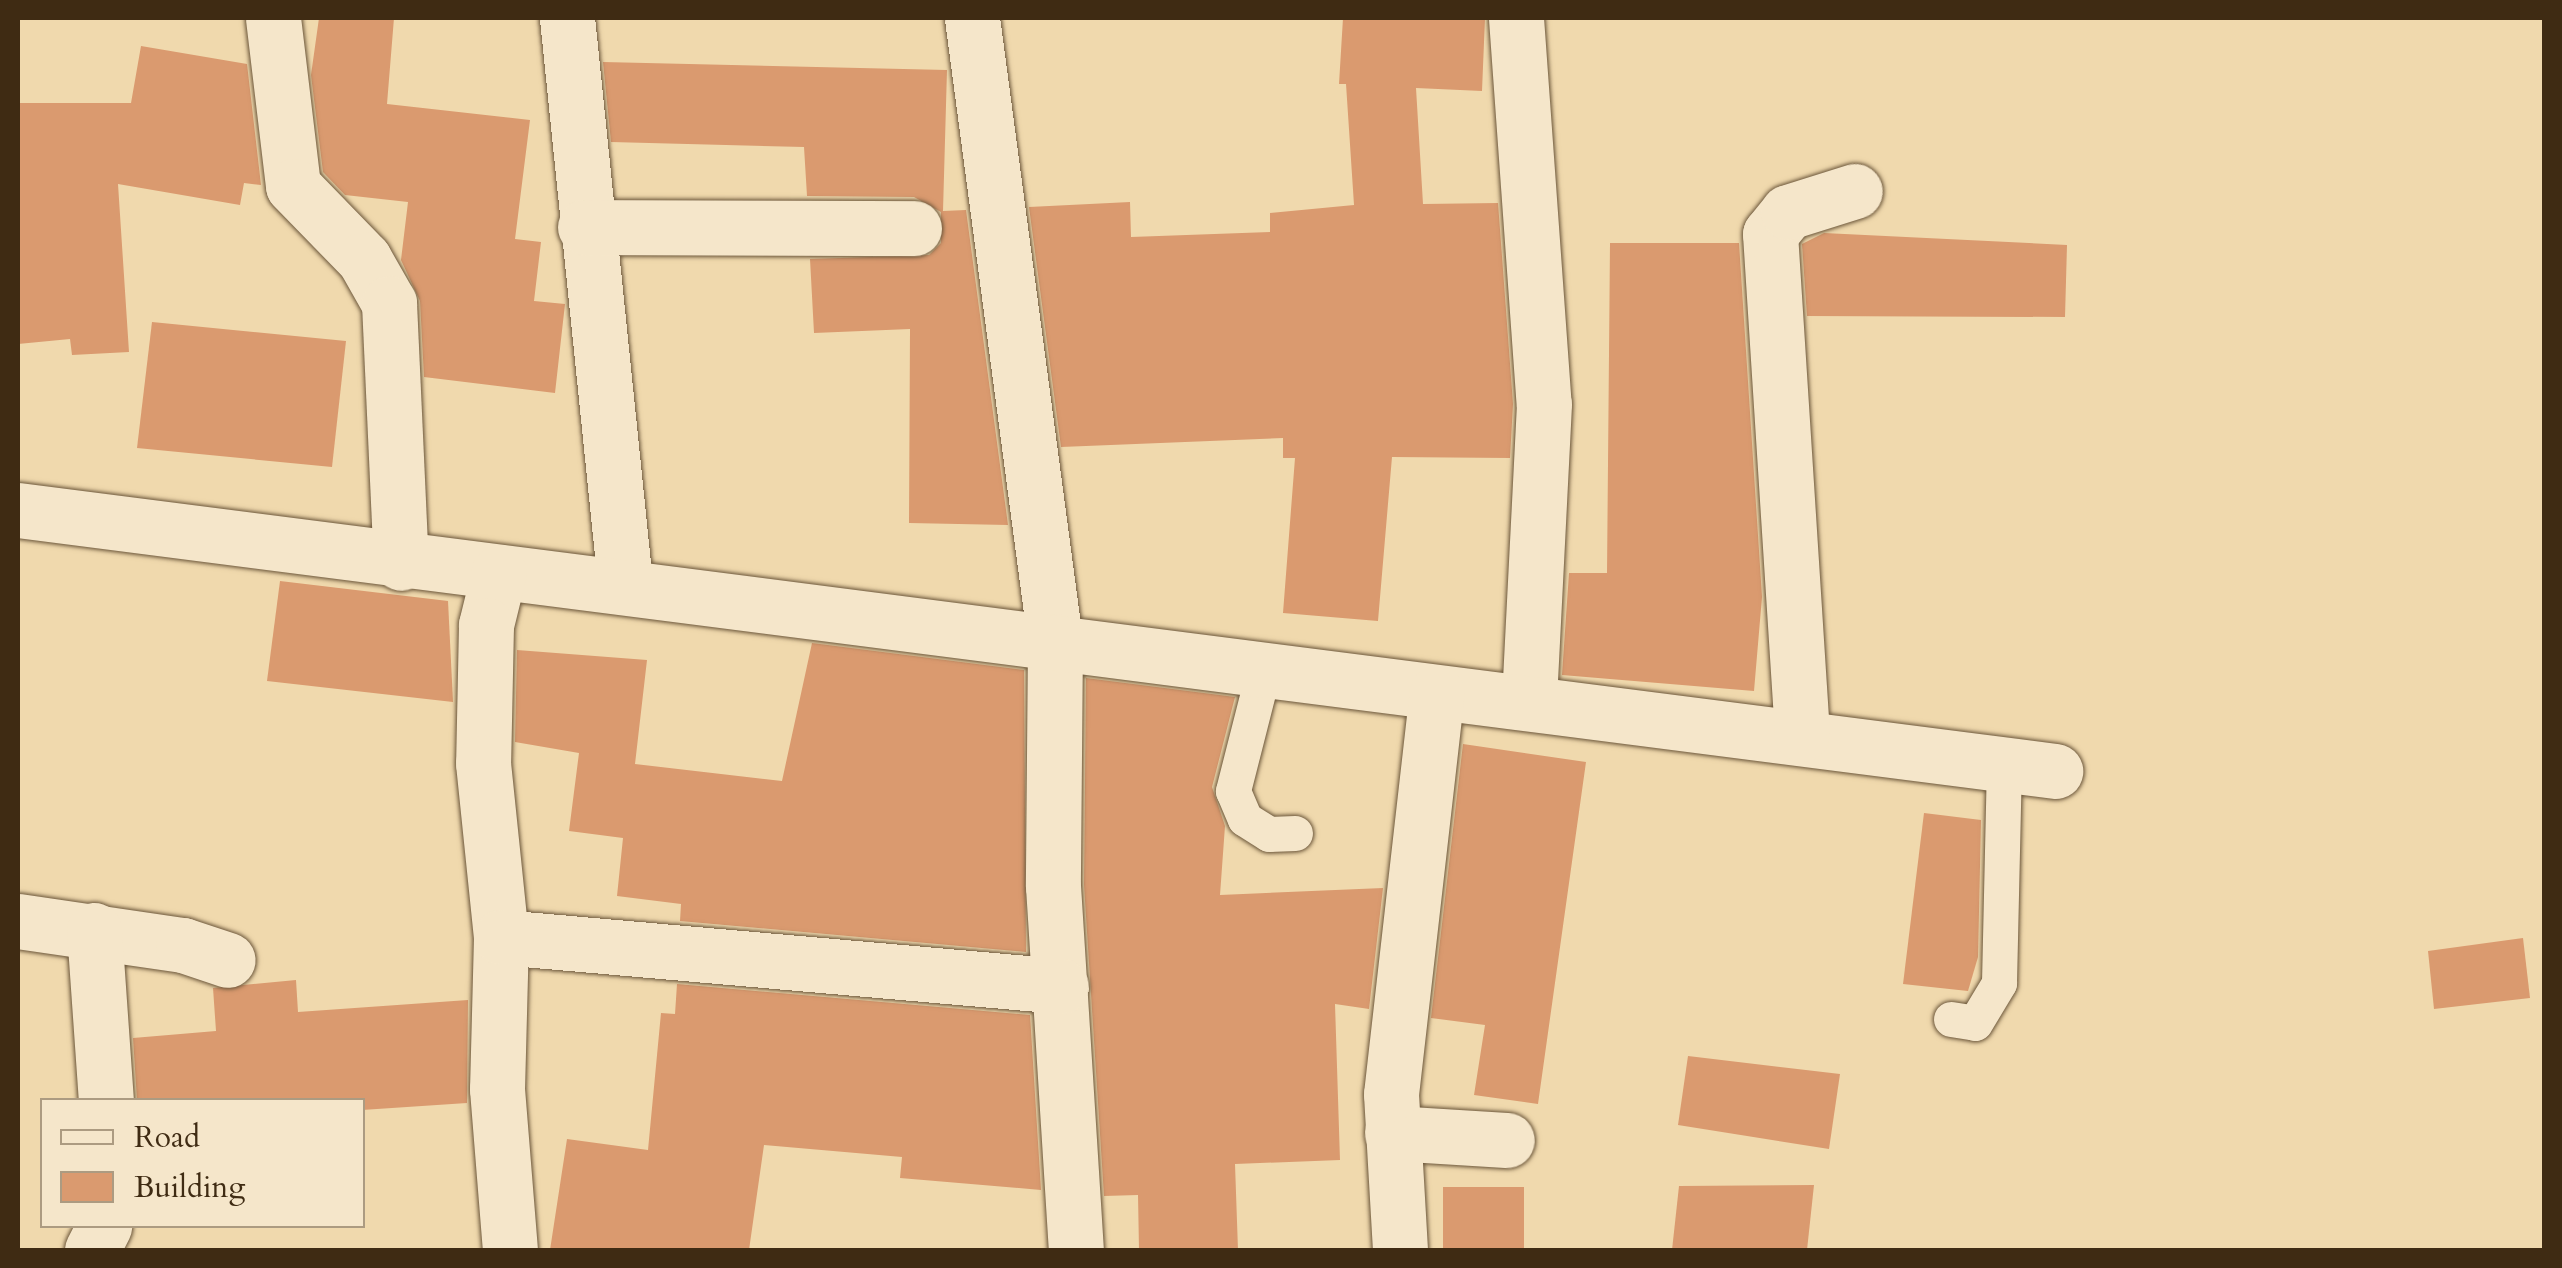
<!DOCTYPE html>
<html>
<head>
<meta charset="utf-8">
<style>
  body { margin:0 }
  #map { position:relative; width:2562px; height:1268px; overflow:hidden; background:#f0d9ad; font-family:Cardo,serif }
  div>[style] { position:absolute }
  .building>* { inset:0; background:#da9a6f }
  .roads { filter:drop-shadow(0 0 2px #6b563a) drop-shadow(0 0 2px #6b563a) }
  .service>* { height:35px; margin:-17.5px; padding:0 17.5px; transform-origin:17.5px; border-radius:17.5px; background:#f5e6ca }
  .minor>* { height:55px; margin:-27.5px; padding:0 27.5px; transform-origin:27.5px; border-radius:27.5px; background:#f5e6ca }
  span { translate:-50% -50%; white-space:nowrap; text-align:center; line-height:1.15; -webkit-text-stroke:9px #f5e6ca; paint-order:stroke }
  .frame { position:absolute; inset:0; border:20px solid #3f2b13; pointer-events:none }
  .legend { position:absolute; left:40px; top:1098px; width:325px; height:130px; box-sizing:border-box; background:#f5e6ca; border:2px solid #ac9b81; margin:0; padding:12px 18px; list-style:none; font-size:30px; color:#3f2b13 }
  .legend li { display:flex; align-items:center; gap:20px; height:50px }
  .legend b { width:50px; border:2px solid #ac9b81 }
</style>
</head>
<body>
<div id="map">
  <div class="building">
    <div style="clip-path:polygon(319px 18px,394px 18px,387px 104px,530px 120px,515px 239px,541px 242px,534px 301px,565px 304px,555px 393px,424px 377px,420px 301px,401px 260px,408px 202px,345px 195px,323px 172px,311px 75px)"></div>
    <div style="clip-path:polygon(1343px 18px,1485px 18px,1482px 91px,1416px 88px,1423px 204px,1498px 203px,1513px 404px,1510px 458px,1392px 457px,1378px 621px,1283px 613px,1295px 458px,1283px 458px,1283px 438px,1061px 447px,1029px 207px,1130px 202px,1131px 237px,1270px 232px,1270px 213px,1354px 205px,1346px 84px,1339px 84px)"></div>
    <div style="clip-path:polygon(141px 46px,247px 64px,261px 185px,244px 183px,240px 205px,118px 184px,129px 352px,72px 355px,70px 339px,18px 344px,18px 103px,131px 103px)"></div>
    <div style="clip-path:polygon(603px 62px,947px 70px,943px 211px,966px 210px,1008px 525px,909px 523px,910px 329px,814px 333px,810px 259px,929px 255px,941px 243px,941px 212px,914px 197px,807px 196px,804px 147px,611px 142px)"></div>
    <div style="clip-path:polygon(1824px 233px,2067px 245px,2065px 317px,1807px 316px,1802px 244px)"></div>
    <div style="clip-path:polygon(1610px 243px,1739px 243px,1762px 597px,1754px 691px,1562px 675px,1569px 573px,1607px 573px)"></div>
    <div style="clip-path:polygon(152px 322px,346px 341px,332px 467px,137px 448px)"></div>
    <div style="clip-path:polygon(280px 581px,448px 601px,453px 702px,267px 681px)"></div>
    <div style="clip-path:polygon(812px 643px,1024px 670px,1026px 952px,680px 921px,681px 904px,617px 896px,623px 838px,569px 831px,579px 753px,515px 742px,517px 650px,647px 660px,635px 764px,782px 781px)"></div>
    <div style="clip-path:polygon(1086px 678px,1235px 697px,1212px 787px,1225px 826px,1220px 895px,1383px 888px,1369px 1009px,1335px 1004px,1340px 1160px,1235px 1164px,1238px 1250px,1139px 1250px,1138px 1195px,1104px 1196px,1084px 885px)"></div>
    <div style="clip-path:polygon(1463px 744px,1586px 762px,1538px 1104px,1474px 1095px,1485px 1025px,1431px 1018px)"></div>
    <div style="clip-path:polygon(1924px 813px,1981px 820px,1978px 957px,1968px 991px,1903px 984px)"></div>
    <div style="clip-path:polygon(2523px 938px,2530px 998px,2434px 1009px,2428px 951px)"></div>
    <div style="clip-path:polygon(296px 980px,298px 1012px,468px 1000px,467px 1103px,362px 1110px,362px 1100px,137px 1100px,133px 1038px,216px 1031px,213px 988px)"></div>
    <div style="clip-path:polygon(677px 984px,1030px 1015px,1041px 1190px,900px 1178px,902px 1157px,764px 1145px,749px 1250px,550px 1250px,567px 1139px,648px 1150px,661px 1013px,675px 1014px)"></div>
    <div style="clip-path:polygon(1688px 1056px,1840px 1074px,1829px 1149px,1678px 1125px)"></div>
    <div style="clip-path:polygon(1814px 1185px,1807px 1250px,1672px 1250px,1679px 1186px)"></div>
    <div style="clip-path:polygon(1443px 1187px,1524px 1187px,1524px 1250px,1443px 1250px)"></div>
  </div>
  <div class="roads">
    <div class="service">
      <div style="left:1264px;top:669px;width:126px;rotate:104.3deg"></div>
      <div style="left:1233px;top:791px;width:30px;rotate:67deg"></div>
      <div style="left:1245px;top:819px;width:28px;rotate:32deg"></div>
      <div style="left:1269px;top:834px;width:26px;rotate:-2deg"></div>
      <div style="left:1951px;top:1019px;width:24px;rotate:9deg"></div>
      <div style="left:1975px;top:1023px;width:47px;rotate:-59deg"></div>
      <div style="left:1999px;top:983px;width:220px;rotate:-88.7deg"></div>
    </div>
    <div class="minor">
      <div style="left:273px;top:18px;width:169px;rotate:83.2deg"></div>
      <div style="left:293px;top:186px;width:102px;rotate:45.8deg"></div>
      <div style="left:364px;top:259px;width:51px;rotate:60.4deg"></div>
      <div style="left:389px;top:303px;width:260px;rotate:87.4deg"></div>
      <div style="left:567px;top:18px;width:568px;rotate:84.14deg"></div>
      <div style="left:972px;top:18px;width:629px;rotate:82.41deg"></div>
      <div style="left:1055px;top:641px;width:245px;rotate:90.5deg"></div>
      <div style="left:1053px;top:886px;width:365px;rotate:86.4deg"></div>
      <div style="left:1516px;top:18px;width:387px;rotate:85.9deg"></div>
      <div style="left:1544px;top:404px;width:299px;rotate:92.9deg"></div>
      <div style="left:585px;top:227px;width:329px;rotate:0.2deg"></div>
      <div style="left:18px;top:510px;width:2054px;rotate:7.3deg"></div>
      <div style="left:499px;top:572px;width:55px;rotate:103.8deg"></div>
      <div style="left:486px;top:625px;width:138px;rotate:91.2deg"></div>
      <div style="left:483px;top:763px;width:175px;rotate:84.1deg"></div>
      <div style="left:501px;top:937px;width:152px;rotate:91.5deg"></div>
      <div style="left:497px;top:1089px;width:162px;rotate:85.4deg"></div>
      <div style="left:1802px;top:734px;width:501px;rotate:-93.66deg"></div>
      <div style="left:1770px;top:234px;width:28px;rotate:-51deg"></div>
      <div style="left:1788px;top:212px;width:70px;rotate:-17.4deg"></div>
      <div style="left:18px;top:921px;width:167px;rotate:8.3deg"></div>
      <div style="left:183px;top:945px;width:47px;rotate:18.4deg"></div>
      <div style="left:94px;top:930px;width:170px;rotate:86deg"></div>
      <div style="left:501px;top:937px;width:562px;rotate:5deg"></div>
      <div style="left:1392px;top:1133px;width:115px;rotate:3.5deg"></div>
      <div style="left:92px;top:1250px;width:27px;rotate:-63deg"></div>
      <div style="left:1400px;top:1250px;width:156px;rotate:-93.3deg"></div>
      <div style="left:1391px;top:1094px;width:404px;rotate:-83.5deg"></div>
    </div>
  </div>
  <div class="frame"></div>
  <ul class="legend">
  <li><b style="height:12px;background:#f5e6ca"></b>Road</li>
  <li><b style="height:28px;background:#da9a6f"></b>Building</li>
  </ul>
</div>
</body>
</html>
